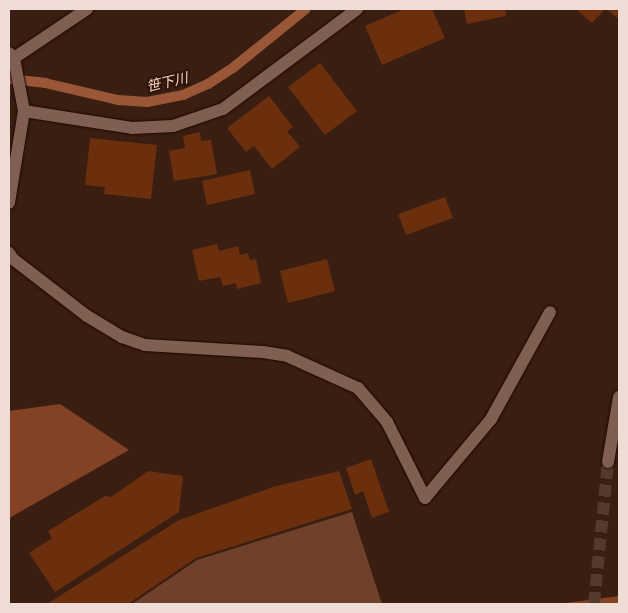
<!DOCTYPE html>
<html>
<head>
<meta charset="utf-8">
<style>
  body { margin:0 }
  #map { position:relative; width:628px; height:613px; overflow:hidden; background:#391e11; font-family:"Roboto Condensed","Noto Sans JP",sans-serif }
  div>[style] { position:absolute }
  .green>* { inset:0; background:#6f412b }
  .forest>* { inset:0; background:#824223 }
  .stream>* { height:10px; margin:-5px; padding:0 5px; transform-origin:5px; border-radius:5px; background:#995738 }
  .building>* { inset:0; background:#6c2f0e }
  .minor-tunnel>* { height:12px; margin-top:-6px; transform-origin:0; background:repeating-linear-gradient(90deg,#543a2e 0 12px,transparent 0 18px) }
  .roads { filter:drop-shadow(0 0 1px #1f0600) drop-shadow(0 0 1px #1f0600) }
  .minor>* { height:12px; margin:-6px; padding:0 6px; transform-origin:6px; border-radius:6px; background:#7f5f51 }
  span { translate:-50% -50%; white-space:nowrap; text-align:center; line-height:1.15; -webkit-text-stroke:4px #2e1408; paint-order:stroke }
  .water-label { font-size:14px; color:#fad2c1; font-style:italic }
  .frame { position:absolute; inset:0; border:10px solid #efdcd4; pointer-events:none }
</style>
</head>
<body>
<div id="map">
  <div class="green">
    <div style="clip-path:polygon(352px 512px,382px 604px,132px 604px,197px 560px)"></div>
  </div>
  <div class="forest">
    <div style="clip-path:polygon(60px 404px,129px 450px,11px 517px,9px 522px,9px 411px)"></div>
    <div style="clip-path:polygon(619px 596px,619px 604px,558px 604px)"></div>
  </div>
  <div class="stream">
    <div style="left:9px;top:79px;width:36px;rotate:6deg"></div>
    <div style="left:45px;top:83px;width:75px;rotate:13.1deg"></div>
    <div style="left:118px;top:100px;width:29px;rotate:4deg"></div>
    <div style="left:147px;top:102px;width:37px;rotate:-11deg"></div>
    <div style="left:183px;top:95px;width:27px;rotate:-24deg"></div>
    <div style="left:208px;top:84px;width:31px;rotate:-33deg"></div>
    <div style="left:234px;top:67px;width:92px;rotate:-38.9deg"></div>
  </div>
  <div class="building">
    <div style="clip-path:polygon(404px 9px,432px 9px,445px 38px,382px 65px,365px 26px)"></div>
    <div style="clip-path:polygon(464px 9px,505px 9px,506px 16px,467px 24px)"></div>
    <div style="clip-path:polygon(576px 9px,605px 9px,592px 23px)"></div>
    <div style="clip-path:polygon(606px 9px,619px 9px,619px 15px,617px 18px)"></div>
    <div style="clip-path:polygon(320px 63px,357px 111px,325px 135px,288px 87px)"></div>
    <div style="clip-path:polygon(269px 96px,293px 127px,287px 131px,300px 147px,272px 169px,254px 146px,246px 152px,227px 128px)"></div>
    <div style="clip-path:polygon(200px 132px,201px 141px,211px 140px,217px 174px,174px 181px,169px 151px,185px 148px,183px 136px)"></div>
    <div style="clip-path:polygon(90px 138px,157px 145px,151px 199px,104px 194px,105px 187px,85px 185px)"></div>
    <div style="clip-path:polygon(250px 170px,255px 194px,207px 205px,202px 181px)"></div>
    <div style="clip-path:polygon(445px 197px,453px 218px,406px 235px,398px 214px)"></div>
    <div style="clip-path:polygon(217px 244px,219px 251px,238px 246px,240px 255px,248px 253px,250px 260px,256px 259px,261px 283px,237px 289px,236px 283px,223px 286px,220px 277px,199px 281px,192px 250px)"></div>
    <div style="clip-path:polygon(327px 259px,335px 291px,288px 303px,280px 271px)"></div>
    <div style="clip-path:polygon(371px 459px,389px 512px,372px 518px,363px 491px,355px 495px,346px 468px)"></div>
    <div style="clip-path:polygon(148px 471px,183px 476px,179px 512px,55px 592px,29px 553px,52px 538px,48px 531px,105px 496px,111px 497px)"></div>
    <div style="clip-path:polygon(339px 471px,352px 509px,196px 558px,128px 604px,47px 604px,179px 520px,273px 487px)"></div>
  </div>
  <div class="minor-tunnel">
    <div style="left:594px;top:604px;width:143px;rotate:-84.4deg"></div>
  </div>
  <div class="roads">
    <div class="minor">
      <div style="left:9px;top:53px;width:7px;rotate:45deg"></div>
      <div style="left:14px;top:58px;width:54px;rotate:79.3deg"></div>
      <div style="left:24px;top:111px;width:93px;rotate:99.3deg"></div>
      <div style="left:14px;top:58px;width:88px;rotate:-33.9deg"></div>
      <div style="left:24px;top:111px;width:109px;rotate:8.9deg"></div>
      <div style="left:132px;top:128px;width:41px;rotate:-2.8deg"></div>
      <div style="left:173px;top:126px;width:53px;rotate:-18.8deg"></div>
      <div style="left:223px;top:109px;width:167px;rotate:-36.7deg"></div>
      <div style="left:9px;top:253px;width:7px;rotate:56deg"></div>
      <div style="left:13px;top:259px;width:93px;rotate:37.6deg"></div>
      <div style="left:87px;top:316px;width:41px;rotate:31deg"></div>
      <div style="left:122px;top:337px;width:24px;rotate:19deg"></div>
      <div style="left:145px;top:345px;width:118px;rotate:3.4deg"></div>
      <div style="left:263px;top:352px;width:24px;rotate:9deg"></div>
      <div style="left:287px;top:356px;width:78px;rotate:24.3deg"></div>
      <div style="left:358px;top:388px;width:45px;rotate:49.5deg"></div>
      <div style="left:387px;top:422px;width:85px;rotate:63.4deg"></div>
      <div style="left:425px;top:498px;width:103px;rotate:-50.1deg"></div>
      <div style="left:491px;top:419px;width:122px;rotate:-61.1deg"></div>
      <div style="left:608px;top:462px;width:66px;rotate:-80.4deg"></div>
    </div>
  </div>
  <div class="water-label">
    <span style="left:167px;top:82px;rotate:-13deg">笹下川</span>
  </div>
  <div class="frame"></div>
</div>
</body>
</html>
